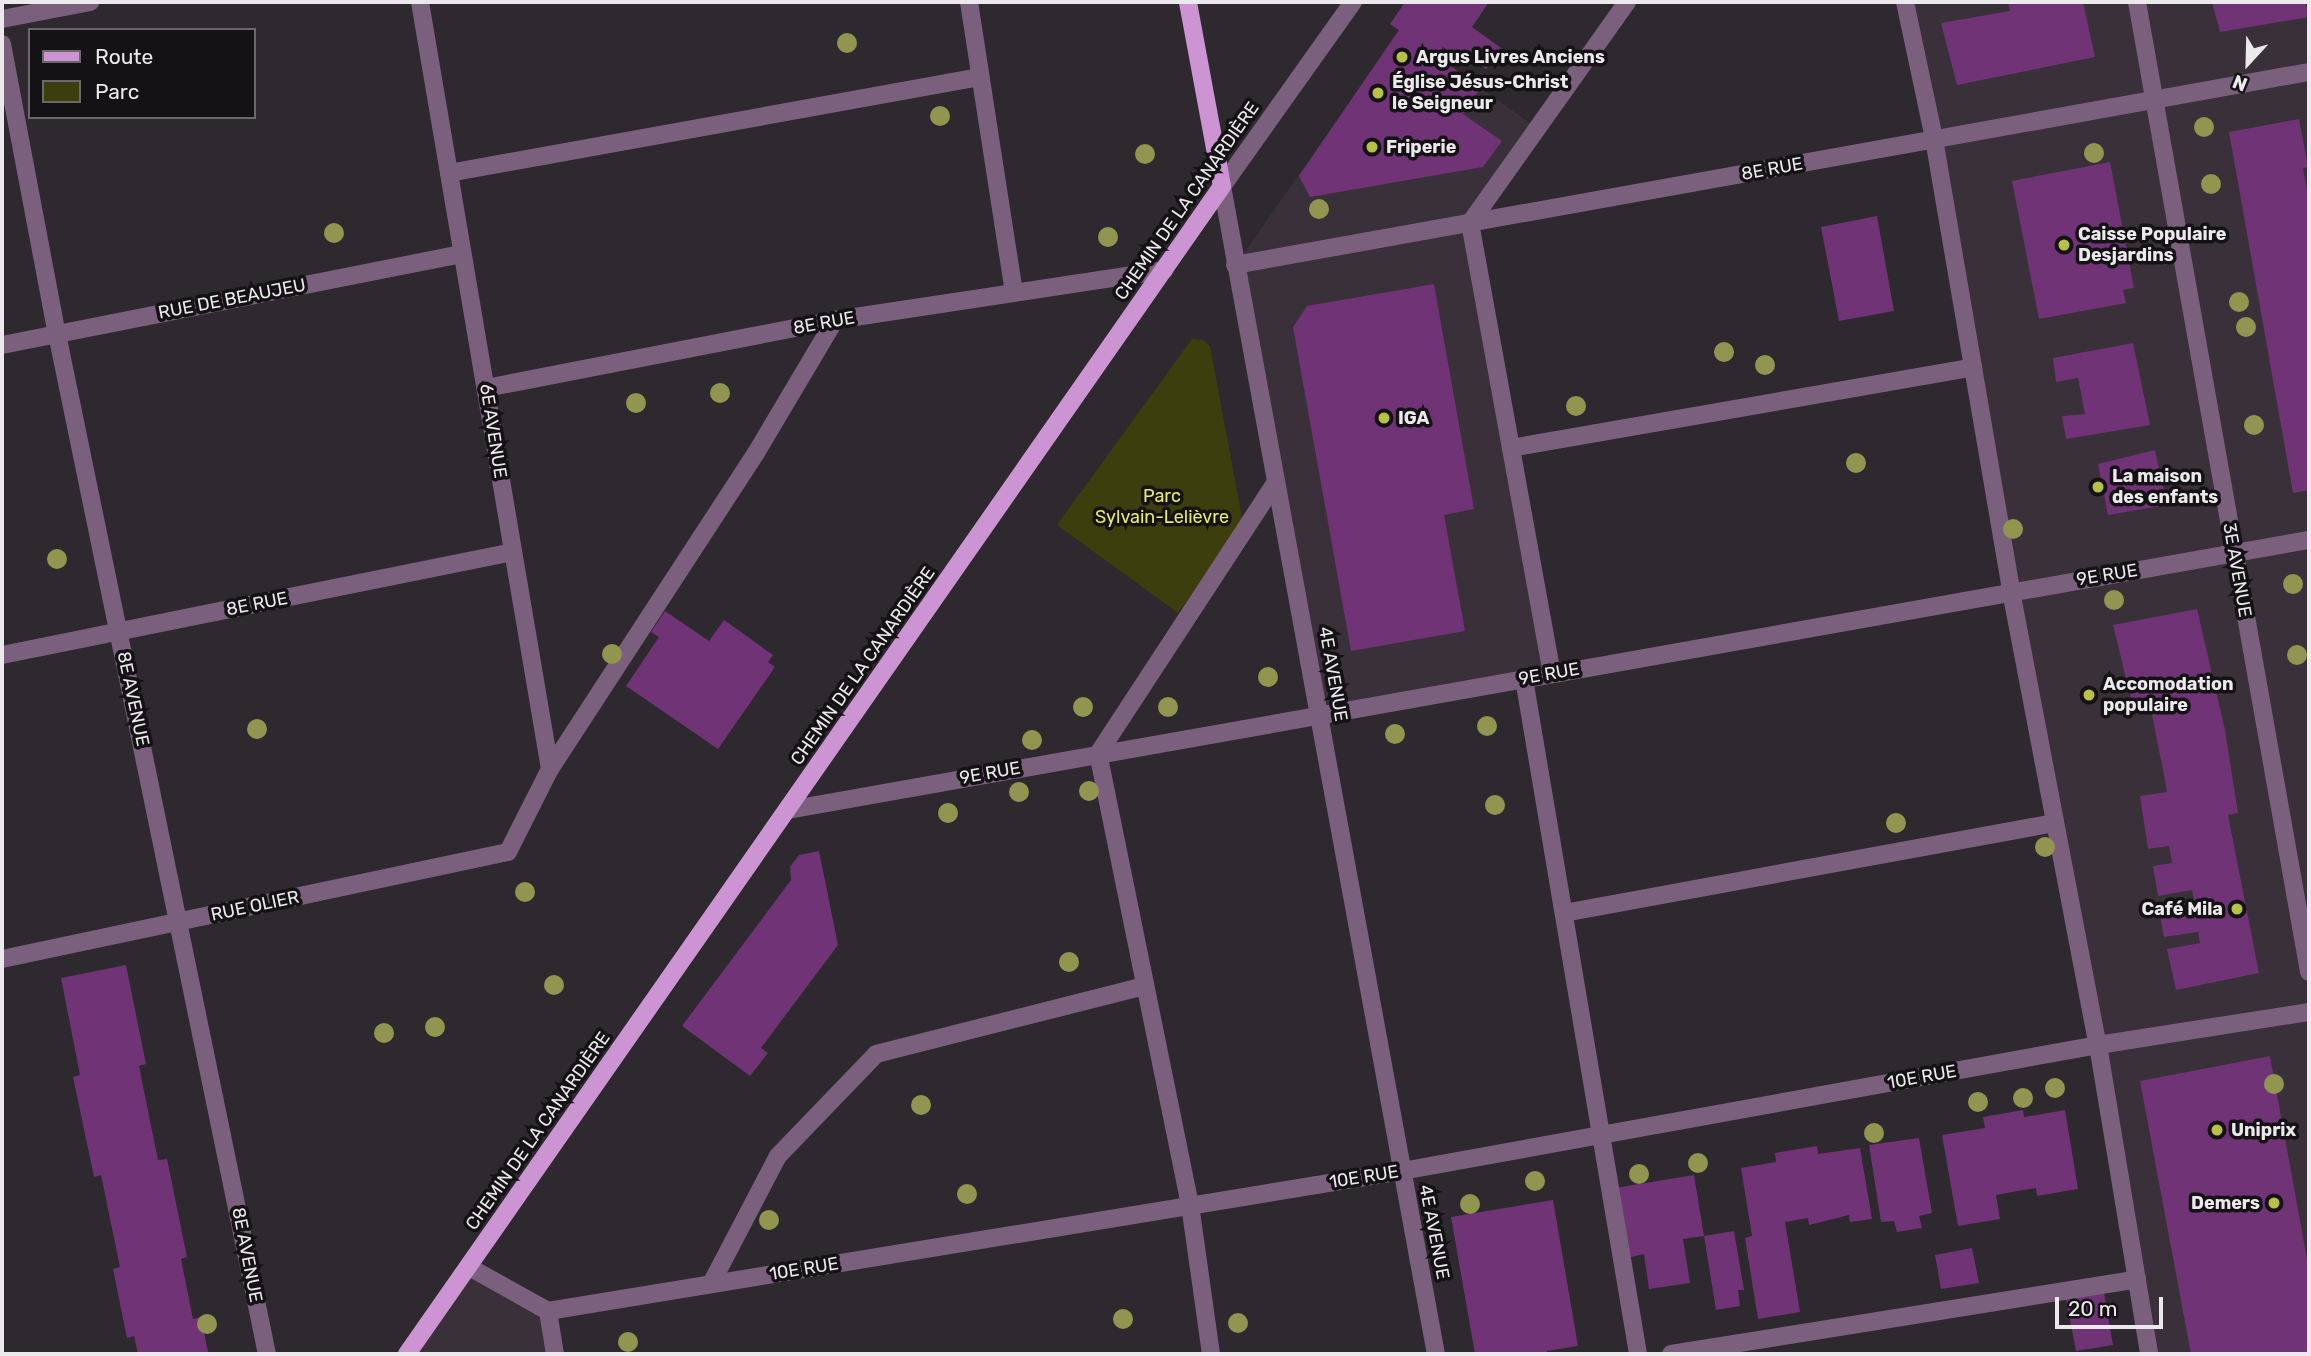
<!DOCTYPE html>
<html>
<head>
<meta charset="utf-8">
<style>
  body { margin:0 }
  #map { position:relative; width:2311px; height:1356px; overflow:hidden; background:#2d292e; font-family:Rubik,sans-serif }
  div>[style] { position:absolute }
  .built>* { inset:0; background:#393039 }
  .green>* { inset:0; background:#3c3f0d }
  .building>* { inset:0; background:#6f3376 }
  .minor>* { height:18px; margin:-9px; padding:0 9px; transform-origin:9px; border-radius:9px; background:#7b607e }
  .major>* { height:18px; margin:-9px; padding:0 9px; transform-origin:9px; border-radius:9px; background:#cc94d2 }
  .trees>* { width:20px; height:20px; margin:-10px; border-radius:50%; background:#92954f }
  .dots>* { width:19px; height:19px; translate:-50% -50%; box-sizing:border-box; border:4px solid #141214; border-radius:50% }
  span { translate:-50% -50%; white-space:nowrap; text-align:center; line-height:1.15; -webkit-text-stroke:7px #141214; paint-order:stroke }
  .poi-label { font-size:18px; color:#ece9ec; font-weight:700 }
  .left { translate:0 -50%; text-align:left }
  .right { translate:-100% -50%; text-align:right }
  .street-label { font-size:18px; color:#ece9ec }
  .park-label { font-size:18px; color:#e5ed6a }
  .frame { position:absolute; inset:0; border:4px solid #ece9ec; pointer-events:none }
  .legend { position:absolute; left:28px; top:28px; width:228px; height:91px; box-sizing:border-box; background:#141214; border:2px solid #6a686a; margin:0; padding:9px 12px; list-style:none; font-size:21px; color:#ece9ec }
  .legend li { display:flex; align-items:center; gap:14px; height:35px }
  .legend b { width:35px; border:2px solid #6a686a }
  .north { position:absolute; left:2213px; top:28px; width:70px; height:70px; -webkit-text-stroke:5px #141214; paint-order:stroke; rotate:202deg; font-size:19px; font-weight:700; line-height:28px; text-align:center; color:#ece9ec }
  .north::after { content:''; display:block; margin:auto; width:24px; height:32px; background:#ece9ec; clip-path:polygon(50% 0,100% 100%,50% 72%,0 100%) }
  .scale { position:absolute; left:2055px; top:1297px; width:108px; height:32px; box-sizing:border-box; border:4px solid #ece9ec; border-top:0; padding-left:9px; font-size:21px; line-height:24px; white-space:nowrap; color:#ece9ec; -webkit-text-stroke:5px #141214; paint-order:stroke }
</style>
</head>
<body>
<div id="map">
  <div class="built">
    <div style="clip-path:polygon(1905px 2px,2309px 2px,2309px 1354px,2149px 1354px)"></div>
    <div style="clip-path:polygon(1399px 30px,1537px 128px,1470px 223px,1552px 674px,1320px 716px,1236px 265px)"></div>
    <div style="clip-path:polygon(469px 1267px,548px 1311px,555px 1354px,407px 1354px)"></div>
  </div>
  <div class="green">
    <div style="clip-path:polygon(1192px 339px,1203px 340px,1210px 346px,1243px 523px,1178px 613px,1057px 525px)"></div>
  </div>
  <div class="building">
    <div style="clip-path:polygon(1405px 2px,1489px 2px,1472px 27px,1501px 48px,1486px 69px,1473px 60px,1470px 66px,1443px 47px,1437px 56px,1481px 88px,1463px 114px,1502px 141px,1483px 167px,1310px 197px,1299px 176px,1399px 30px,1390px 24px)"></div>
    <div style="clip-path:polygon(2008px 2px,2083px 2px,2095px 57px,1957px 85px,1941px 23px,2010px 11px)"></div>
    <div style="clip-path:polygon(2212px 2px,2305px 2px,2309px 17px,2220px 32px)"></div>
    <div style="clip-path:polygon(2299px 119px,2308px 167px,2303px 168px,2309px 200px,2309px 490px,2293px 493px,2229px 132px)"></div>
    <div style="clip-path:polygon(2110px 162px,2134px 288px,2123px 290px,2126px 303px,2039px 319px,2012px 181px)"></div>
    <div style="clip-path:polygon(1877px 216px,1894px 311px,1839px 321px,1821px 227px)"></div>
    <div style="clip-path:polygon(1434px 284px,1474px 509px,1444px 515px,1465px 631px,1351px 651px,1293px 327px,1307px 306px)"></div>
    <div style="clip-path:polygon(2133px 343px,2150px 425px,2066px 439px,2062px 416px,2085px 414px,2078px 378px,2056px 382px,2053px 358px)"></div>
    <div style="clip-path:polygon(2155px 450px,2167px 505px,2108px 515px,2098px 464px)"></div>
    <div style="clip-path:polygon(2197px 609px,2225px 730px,2238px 813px,2228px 815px,2259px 973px,2176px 990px,2167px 949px,2200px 943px,2198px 932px,2164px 937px,2158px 905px,2194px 899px,2192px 890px,2158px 896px,2153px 866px,2172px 863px,2169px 846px,2148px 849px,2140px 796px,2167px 792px,2165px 780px,2149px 700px,2132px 703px,2113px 625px)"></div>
    <div style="clip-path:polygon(665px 611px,709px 641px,724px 620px,773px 655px,768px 662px,775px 667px,718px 749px,626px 686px,659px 637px,651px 632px)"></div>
    <div style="clip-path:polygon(819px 851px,838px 945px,761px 1048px,768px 1053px,750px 1076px,682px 1026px,791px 880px,790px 867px,799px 855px)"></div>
    <div style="clip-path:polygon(126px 965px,146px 1064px,139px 1066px,158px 1160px,167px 1159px,187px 1257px,181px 1259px,193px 1319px,201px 1317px,208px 1352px,199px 1354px,138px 1354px,134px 1336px,127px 1338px,113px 1269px,120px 1267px,101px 1175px,94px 1177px,73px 1077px,80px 1075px,61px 978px)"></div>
    <div style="clip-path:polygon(2270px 1056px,2309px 1270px,2309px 1354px,2191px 1354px,2140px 1081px)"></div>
    <div style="clip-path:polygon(2023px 1110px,2024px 1117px,2065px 1110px,2078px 1189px,2037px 1196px,2036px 1188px,1996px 1195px,2000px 1219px,1958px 1226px,1942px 1135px,1985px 1128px,1983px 1117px)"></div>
    <div style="clip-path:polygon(1919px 1138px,1932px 1213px,1919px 1216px,1922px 1228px,1897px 1232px,1894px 1221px,1881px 1222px,1869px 1145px)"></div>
    <div style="clip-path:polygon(1817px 1146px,1818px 1154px,1860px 1148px,1872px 1219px,1850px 1222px,1849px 1215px,1809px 1225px,1808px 1218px,1785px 1222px,1800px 1312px,1758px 1319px,1745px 1238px,1752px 1236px,1741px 1168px,1776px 1162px,1775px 1153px)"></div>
    <div style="clip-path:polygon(1694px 1175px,1704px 1236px,1683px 1239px,1690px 1283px,1649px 1289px,1644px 1254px,1626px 1258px,1615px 1188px)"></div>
    <div style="clip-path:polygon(1553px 1200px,1578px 1346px,1547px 1351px,1547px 1354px,1475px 1354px,1451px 1217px)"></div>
    <div style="clip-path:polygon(1734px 1231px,1744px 1290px,1738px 1290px,1740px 1306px,1716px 1310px,1704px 1236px)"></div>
    <div style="clip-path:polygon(1972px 1248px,1979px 1283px,1941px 1289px,1935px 1255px)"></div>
    <div style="clip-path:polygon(2104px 1293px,2113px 1345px,2076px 1351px,2066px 1299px)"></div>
  </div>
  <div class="minor">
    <div style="left:969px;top:2px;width:294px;rotate:81.2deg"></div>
    <div style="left:1353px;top:2px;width:226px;rotate:125.4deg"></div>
    <div style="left:1222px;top:186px;width:1187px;rotate:79.62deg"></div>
    <div style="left:1905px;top:2px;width:140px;rotate:78deg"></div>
    <div style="left:1934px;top:139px;width:459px;rotate:80.3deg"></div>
    <div style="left:2011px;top:591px;width:462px;rotate:79.2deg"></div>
    <div style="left:2098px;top:1045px;width:313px;rotate:80.6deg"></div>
    <div style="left:2137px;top:2px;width:985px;rotate:79.94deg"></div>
    <div style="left:2px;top:19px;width:90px;rotate:-10.9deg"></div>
    <div style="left:2px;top:44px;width:295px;rotate:79.3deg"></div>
    <div style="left:57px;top:334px;width:1041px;rotate:78.37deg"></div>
    <div style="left:449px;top:173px;width:540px;rotate:-10.25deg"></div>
    <div style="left:1235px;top:265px;width:1091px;rotate:-10.19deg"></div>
    <div style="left:2px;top:345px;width:469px;rotate:-11.2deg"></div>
    <div style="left:486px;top:388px;width:356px;rotate:-11deg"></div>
    <div style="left:835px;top:320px;width:333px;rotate:-8.6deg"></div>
    <div style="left:1511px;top:448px;width:469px;rotate:-9.9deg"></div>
    <div style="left:2px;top:655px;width:521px;rotate:-11.4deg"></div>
    <div style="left:1552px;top:674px;width:458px;rotate:-100.3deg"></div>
    <div style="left:1470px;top:223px;width:271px;rotate:-54.6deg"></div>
    <div style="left:1524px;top:679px;width:685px;rotate:80.41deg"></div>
    <div style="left:550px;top:769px;width:377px;rotate:-56.9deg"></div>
    <div style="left:756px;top:453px;width:155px;rotate:-59.3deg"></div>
    <div style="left:788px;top:810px;width:1545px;rotate:-10.07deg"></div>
    <div style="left:1564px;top:913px;width:499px;rotate:-10.4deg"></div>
    <div style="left:2px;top:959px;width:517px;rotate:-11.94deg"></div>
    <div style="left:508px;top:852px;width:93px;rotate:-63.2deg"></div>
    <div style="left:550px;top:769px;width:778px;rotate:-99.62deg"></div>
    <div style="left:469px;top:1267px;width:90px;rotate:29.1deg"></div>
    <div style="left:548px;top:1311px;width:865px;rotate:-9.31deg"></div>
    <div style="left:1402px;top:1171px;width:707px;rotate:-10.26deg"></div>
    <div style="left:2098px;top:1045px;width:214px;rotate:-8.9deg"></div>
    <div style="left:711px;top:1284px;width:144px;rotate:-62.4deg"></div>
    <div style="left:778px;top:1156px;width:141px;rotate:-46.1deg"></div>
    <div style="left:876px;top:1054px;width:276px;rotate:-14.2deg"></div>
    <div style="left:539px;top:1306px;width:10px;rotate:29deg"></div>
    <div style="left:548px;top:1311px;width:44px;rotate:80.8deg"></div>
    <div style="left:1211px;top:1354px;width:150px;rotate:-98deg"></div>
    <div style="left:1190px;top:1205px;width:460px;rotate:-101.5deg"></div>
    <div style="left:1098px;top:754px;width:325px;rotate:-56.8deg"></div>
    <div style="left:1671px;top:1354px;width:472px;rotate:-9.1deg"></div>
  </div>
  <div class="major">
    <div style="left:407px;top:1354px;width:1424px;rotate:-55.09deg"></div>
    <div style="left:1222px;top:186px;width:187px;rotate:-100.5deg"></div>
  </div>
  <div class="trees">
    <div style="left:847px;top:43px"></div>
    <div style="left:940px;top:116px"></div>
    <div style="left:2204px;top:127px"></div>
    <div style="left:2094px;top:153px"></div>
    <div style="left:1145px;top:154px"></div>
    <div style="left:2211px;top:184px"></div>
    <div style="left:1319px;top:209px"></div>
    <div style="left:334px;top:233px"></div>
    <div style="left:1108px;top:237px"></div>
    <div style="left:2239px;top:302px"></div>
    <div style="left:2246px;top:327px"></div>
    <div style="left:1724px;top:352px"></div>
    <div style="left:1765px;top:365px"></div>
    <div style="left:720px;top:393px"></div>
    <div style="left:636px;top:403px"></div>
    <div style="left:1576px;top:406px"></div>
    <div style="left:2254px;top:425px"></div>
    <div style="left:1856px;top:463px"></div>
    <div style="left:2013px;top:529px"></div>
    <div style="left:57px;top:559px"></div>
    <div style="left:2293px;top:584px"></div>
    <div style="left:2114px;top:600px"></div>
    <div style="left:612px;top:654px"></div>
    <div style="left:2297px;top:655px"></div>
    <div style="left:1268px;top:677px"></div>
    <div style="left:1083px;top:707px"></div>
    <div style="left:1168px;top:707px"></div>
    <div style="left:1487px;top:726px"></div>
    <div style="left:257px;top:729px"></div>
    <div style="left:1395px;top:734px"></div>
    <div style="left:1032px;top:740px"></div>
    <div style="left:1089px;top:791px"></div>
    <div style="left:1019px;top:792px"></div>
    <div style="left:1495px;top:805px"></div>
    <div style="left:948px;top:813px"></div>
    <div style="left:1896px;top:823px"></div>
    <div style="left:2045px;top:847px"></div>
    <div style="left:525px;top:892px"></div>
    <div style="left:1069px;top:962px"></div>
    <div style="left:554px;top:985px"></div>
    <div style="left:435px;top:1027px"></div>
    <div style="left:384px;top:1033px"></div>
    <div style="left:2274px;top:1084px"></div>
    <div style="left:2055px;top:1088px"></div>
    <div style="left:2023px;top:1098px"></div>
    <div style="left:1978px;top:1102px"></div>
    <div style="left:921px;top:1105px"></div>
    <div style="left:1874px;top:1133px"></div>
    <div style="left:1698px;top:1163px"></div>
    <div style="left:1639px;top:1174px"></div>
    <div style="left:1535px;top:1181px"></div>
    <div style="left:967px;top:1194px"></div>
    <div style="left:1470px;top:1204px"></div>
    <div style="left:769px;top:1220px"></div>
    <div style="left:1123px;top:1319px"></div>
    <div style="left:1238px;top:1323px"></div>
    <div style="left:207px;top:1324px"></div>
    <div style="left:628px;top:1342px"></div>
  </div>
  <div class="dots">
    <div style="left:1402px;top:57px;background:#b9c046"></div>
    <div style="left:1378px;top:93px;background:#b9c046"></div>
    <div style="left:1372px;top:147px;background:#b9c046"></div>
    <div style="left:2064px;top:245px;background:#b9c046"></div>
    <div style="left:1384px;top:418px;background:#b9c046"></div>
    <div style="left:2098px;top:487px;background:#b9c046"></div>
    <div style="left:2089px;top:695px;background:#b9c046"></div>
    <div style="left:2237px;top:909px;background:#b9c046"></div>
    <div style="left:2217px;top:1130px;background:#b9c046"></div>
    <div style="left:2274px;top:1203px;background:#b9c046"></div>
  </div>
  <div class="poi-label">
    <span class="left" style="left:1416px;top:57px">Argus Livres Anciens</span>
    <span class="left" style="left:1392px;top:93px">Église Jésus-Christ<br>le Seigneur</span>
    <span class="left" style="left:1386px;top:147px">Friperie</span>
    <span class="left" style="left:2078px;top:245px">Caisse Populaire<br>Desjardins</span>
    <span class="left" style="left:1398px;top:418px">IGA</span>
    <span class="left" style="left:2112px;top:487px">La maison<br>des enfants</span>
    <span class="left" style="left:2103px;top:695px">Accomodation<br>populaire</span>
    <span class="right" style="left:2223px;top:909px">Café Mila</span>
    <span class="left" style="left:2231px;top:1130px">Uniprix</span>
    <span class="right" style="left:2260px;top:1203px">Demers</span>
  </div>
  <div class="street-label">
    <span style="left:1772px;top:169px;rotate:-10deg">8E RUE</span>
    <span style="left:1187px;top:201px;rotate:-55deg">CHEMIN DE LA CANARDIÈRE</span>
    <span style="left:232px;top:299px;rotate:-11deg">RUE DE BEAUJEU</span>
    <span style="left:824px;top:323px;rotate:-10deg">8E RUE</span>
    <span style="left:493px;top:431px;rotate:81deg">6E AVENUE</span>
    <span style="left:2237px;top:570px;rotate:80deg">3E AVENUE</span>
    <span style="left:2107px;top:575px;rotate:-9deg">9E RUE</span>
    <span style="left:257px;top:604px;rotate:-11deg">8E RUE</span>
    <span style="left:863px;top:666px;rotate:-55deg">CHEMIN DE LA CANARDIÈRE</span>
    <span style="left:1333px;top:674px;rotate:80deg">4E AVENUE</span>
    <span style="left:1549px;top:674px;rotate:-10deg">9E RUE</span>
    <span style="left:133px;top:699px;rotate:78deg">8E AVENUE</span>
    <span style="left:990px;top:773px;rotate:-10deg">9E RUE</span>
    <span style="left:255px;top:906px;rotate:-12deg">RUE OLIER</span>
    <span style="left:1922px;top:1077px;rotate:-10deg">10E RUE</span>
    <span style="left:538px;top:1131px;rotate:-55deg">CHEMIN DE LA CANARDIÈRE</span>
    <span style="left:1364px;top:1177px;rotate:-9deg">10E RUE</span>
    <span style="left:1434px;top:1232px;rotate:79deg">4E AVENUE</span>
    <span style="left:247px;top:1255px;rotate:79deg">8E AVENUE</span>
    <span style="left:804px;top:1269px;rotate:-9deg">10E RUE</span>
  </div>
  <div class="park-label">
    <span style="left:1162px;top:507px">Parc<br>Sylvain-Lelièvre</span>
  </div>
  <div class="frame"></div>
  <ul class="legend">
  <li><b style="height:9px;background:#cc94d2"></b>Route</li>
  <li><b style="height:19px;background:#3c3f0d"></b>Parc</li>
  </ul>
  <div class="north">N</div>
  <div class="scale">20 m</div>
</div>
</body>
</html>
